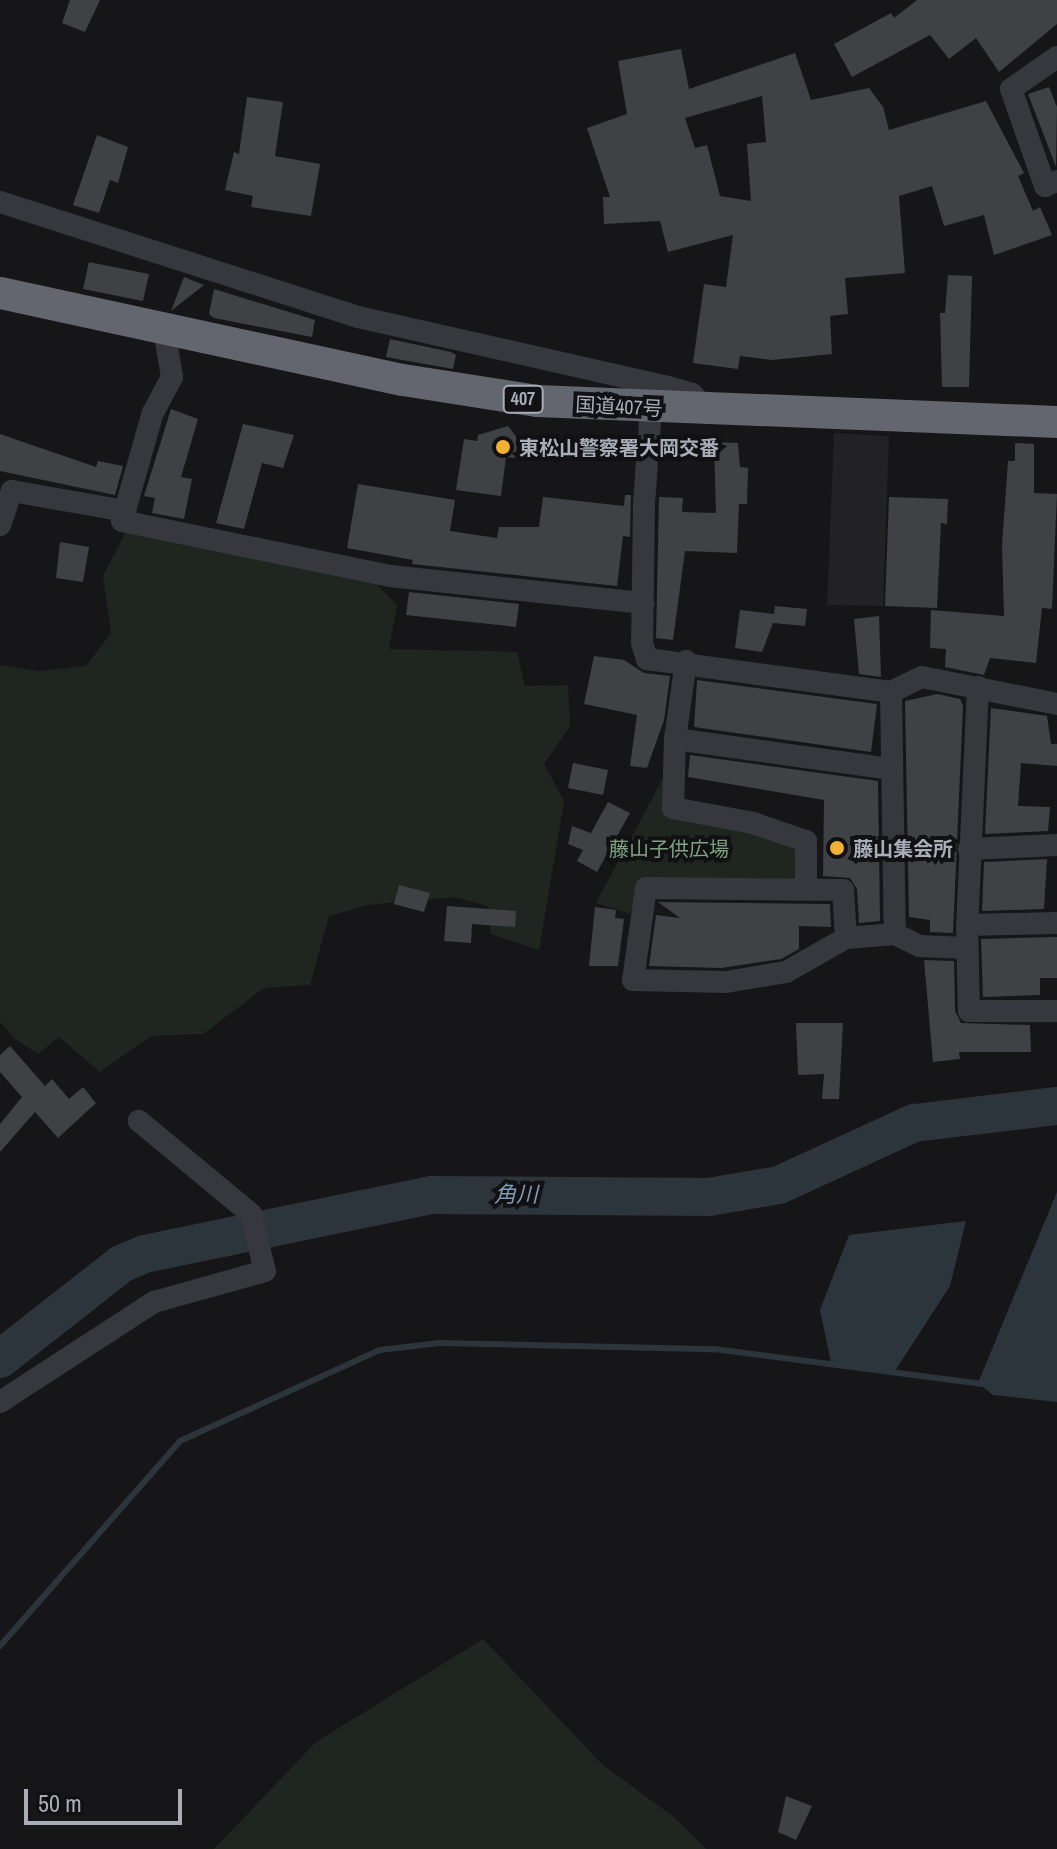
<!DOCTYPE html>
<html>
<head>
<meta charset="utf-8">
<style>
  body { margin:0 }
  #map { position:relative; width:1057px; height:1849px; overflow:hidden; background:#161618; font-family:"Archivo Narrow","Noto Sans JP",sans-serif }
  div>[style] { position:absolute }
  .built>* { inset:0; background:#222225 }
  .green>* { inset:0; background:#1e261f }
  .water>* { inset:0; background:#2c353c }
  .stream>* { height:6px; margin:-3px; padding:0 3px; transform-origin:3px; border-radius:3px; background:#2c353c }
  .river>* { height:38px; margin:-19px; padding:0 19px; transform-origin:19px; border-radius:19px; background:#2c353c }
  .building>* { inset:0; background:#404145 }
  .minor>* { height:22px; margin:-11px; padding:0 11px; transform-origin:11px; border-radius:11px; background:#37383d }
  .highway>* { height:32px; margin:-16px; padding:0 16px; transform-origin:16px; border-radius:16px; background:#63666e }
  .dots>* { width:22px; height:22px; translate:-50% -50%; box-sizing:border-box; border:4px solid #111113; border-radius:50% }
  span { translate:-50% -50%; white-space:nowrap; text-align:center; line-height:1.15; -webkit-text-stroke:8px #111113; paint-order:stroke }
  .shield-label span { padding:2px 6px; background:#111113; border:2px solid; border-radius:6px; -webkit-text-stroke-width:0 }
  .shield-label { font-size:18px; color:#a8adb8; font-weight:700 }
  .street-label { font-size:20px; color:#a8adb8 }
  .poi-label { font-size:20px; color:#a8adb8; font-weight:700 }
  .left { translate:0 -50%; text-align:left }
  .park-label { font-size:20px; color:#7fa381 }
  .water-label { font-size:22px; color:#7f9bb3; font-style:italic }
  .scale { position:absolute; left:24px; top:1789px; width:158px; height:36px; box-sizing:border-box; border:4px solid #a8adb8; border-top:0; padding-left:10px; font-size:24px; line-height:28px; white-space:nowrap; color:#a8adb8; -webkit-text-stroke:6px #111113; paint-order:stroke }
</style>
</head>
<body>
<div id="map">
  <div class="built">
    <div style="clip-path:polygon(834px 433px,889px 436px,883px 606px,827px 605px)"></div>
  </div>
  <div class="green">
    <div style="clip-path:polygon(127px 530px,374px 581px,397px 605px,389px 649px,517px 652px,525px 686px,568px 685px,570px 726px,544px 764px,564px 801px,539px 950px,491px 934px,487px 906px,455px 897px,367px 905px,329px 916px,310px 985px,264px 988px,203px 1034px,151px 1036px,100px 1072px,59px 1037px,38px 1054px,15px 1039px,0 1022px,0 665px,39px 671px,86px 666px,111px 633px,103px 576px)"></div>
    <div style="clip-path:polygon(662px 780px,669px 787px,667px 813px,800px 842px,794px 883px,642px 880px,630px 914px,596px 903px)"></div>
    <div style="clip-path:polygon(483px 1639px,602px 1764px,675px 1818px,706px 1849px,214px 1849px,316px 1742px)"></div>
  </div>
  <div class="water">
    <div style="clip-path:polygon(1057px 1192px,1057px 1402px,993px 1395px,978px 1383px)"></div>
    <div style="clip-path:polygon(966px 1221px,950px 1286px,895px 1371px,831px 1363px,820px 1310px,849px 1235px)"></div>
  </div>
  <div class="stream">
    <div style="left:0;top:1646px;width:273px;rotate:-48.7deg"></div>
    <div style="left:180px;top:1441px;width:220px;rotate:-24.5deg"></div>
    <div style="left:380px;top:1350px;width:60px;rotate:-6.7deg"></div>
    <div style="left:440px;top:1343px;width:274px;rotate:1.3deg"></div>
    <div style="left:714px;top:1349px;width:273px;rotate:7.4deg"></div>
  </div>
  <div class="river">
    <div style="left:0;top:1359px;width:154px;rotate:-38.1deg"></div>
    <div style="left:121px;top:1264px;width:25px;rotate:-23deg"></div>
    <div style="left:144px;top:1254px;width:293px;rotate:-11.6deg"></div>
    <div style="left:431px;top:1195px;width:278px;rotate:0.4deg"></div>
    <div style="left:709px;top:1197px;width:71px;rotate:-9.7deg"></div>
    <div style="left:779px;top:1185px;width:149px;rotate:-24.7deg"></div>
    <div style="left:914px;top:1123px;width:144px;rotate:-6.8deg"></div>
  </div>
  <div class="building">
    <div style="clip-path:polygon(70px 0,100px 0,85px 32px,62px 23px)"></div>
    <div style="clip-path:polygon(917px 0,1057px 0,1057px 24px,999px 72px,976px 38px,949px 59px,930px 35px,852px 77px,834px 44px,891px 13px,894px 18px)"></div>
    <div style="clip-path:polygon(evenodd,681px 49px,689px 89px,795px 53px,811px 100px,869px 88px,883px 107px,889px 130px,986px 101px,1024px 173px,1018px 176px,1033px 211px,1040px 207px,1052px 235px,994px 255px,984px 215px,944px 226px,932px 186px,899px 196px,905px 273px,845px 278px,848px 314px,830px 316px,832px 354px,772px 360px,740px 356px,738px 369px,693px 363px,704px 284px,726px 287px,733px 235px,668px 252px,660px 221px,604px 224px,603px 197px,610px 197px,587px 128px,627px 114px,618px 61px,681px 49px,762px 96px,766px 142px,747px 144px,751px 201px,720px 196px,707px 145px,695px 148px,685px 118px,762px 96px)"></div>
    <div style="clip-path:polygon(1049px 87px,1057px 107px,1056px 167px,1028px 94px)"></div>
    <div style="clip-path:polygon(247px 97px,283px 102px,275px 156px,320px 164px,311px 216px,251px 207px,253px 196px,225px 190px,234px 152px,239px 154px)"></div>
    <div style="clip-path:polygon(97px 135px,128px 147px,118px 183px,110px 180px,99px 213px,73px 205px)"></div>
    <div style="clip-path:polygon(89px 262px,149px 274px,143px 301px,83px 289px)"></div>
    <div style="clip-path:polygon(948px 275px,972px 276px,969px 387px,942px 387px,940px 313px,945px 313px)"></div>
    <div style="clip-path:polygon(184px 277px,204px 285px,171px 311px)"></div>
    <div style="clip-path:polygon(214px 289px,315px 320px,312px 337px,214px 318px,209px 314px)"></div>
    <div style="clip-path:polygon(390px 339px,451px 352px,456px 355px,453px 369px,386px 357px)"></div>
    <div style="clip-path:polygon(171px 409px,198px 419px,181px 477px,192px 479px,184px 519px,152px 513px,155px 498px,144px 496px)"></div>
    <div style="clip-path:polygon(243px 424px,294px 435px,283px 468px,262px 463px,244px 529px,216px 523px)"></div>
    <div style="clip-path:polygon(508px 426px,518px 439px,515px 458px,506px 457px,501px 496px,456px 490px,464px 439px,477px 441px,478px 435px)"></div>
    <div style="clip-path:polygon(0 434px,96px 467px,98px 461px,123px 466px,115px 495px,0 471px)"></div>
    <div style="clip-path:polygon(714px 442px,738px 443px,740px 467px,748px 468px,747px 504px,739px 504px,737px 553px,685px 551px,673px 640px,656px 638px,659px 497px,683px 498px,682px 512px,716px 513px)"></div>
    <div style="clip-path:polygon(1015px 443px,1034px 444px,1034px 493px,1057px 494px,1052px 609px,1042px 608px,1036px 663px,990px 658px,984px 675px,945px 667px,946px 649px,930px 648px,931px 610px,1004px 616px,1002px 545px,1008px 461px,1015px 461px)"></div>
    <div style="clip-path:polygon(358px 484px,455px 500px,450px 531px,497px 538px,499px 527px,539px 527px,543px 497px,624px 506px,625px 495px,631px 495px,630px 537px,623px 536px,617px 586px,412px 564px,413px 560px,347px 548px)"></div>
    <div style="clip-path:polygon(889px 497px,948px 499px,947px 524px,941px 523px,937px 608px,885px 606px)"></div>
    <div style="clip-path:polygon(60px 542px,89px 547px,83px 582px,56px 578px)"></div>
    <div style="clip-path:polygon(409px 592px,519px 604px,516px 627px,406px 615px)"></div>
    <div style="clip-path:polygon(775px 606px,807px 609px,805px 626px,773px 623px,762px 652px,735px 648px,740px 610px,774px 614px)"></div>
    <div style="clip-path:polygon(879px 616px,881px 677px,859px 674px,854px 619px)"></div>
    <div style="clip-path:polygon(594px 656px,624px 660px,644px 673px,670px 676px,664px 720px,647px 768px,630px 766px,637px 715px,584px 704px)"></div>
    <div style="clip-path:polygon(697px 680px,877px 704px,871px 752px,694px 727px)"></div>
    <div style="clip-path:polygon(937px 694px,960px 699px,963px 706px,953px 933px,930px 932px,930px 920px,909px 917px,905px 701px)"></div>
    <div style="clip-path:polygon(991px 708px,1047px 716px,1051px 744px,1057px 744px,1057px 766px,1021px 763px,1018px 806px,1050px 807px,1048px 831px,985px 834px)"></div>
    <div style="clip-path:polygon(690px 755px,878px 781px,880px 921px,859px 923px,857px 889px,850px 878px,823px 876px,824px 800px,688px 777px)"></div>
    <div style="clip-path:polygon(573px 763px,608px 770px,603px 795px,568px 788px)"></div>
    <div style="clip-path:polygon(608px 802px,630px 813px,597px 872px,577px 861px,583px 850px,568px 844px,572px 826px,591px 833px)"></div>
    <div style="clip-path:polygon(1047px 859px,1044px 909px,982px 911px,984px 862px)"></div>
    <div style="clip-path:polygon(399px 885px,430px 893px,424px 912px,394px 904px)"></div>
    <div style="clip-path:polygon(658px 902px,830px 904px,831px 927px,799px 926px,799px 949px,781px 959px,721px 968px,649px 966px,656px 915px,680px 918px)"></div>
    <div style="clip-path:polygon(447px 906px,516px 911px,515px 927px,472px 924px,471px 943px,444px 941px)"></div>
    <div style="clip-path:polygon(595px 907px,616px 910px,615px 918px,624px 919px,618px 966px,589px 966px)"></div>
    <div style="clip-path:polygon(1057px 937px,1057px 978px,1040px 978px,1040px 995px,983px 997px,981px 939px)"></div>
    <div style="clip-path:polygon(924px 960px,954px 961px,955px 1011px,961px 1023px,1030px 1025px,1031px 1052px,959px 1052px,960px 1059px,933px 1062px)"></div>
    <div style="clip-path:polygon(796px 1023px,843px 1023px,839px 1099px,822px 1099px,824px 1074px,798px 1075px)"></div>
    <div style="clip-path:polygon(10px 1046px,45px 1086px,52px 1079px,69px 1099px,83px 1087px,96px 1103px,58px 1138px,35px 1112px,0 1152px,0 1124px,22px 1097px,0 1072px,0 1055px)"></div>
    <div style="clip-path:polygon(786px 1796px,812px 1806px,796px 1840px,778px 1832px)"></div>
  </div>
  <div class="minor">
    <div style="left:1057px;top:57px;width:56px;rotate:145.2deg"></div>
    <div style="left:1011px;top:89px;width:103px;rotate:70.7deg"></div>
    <div style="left:1045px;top:186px;width:13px;rotate:-23deg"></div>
    <div style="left:0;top:202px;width:376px;rotate:17.8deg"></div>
    <div style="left:358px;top:317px;width:318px;rotate:12.7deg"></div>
    <div style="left:668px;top:387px;width:25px;rotate:16deg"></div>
    <div style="left:692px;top:394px;width:18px;rotate:47deg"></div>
    <div style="left:164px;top:329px;width:49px;rotate:80.5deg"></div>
    <div style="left:172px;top:377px;width:40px;rotate:118deg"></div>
    <div style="left:153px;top:412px;width:113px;rotate:105.9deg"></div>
    <div style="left:122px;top:521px;width:274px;rotate:11.6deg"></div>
    <div style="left:390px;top:576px;width:255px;rotate:6.1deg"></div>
    <div style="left:651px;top:408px;width:95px;rotate:94.2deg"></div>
    <div style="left:644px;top:503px;width:140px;rotate:90.8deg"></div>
    <div style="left:642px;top:643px;width:17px;rotate:73deg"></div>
    <div style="left:647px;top:659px;width:246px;rotate:7.7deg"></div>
    <div style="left:891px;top:692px;width:34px;rotate:-26deg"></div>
    <div style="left:922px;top:677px;width:138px;rotate:11.3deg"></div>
    <div style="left:0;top:525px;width:36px;rotate:-71deg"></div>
    <div style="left:12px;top:491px;width:115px;rotate:10deg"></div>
    <div style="left:686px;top:661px;width:79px;rotate:98deg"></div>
    <div style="left:675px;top:739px;width:219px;rotate:7.9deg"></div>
    <div style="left:978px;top:687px;width:238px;rotate:92.6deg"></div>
    <div style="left:967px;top:925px;width:86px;rotate:88.7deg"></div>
    <div style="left:969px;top:1011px;width:88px"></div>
    <div style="left:891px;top:692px;width:242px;rotate:89.1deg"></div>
    <div style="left:675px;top:739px;width:69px;rotate:91.7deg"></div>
    <div style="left:673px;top:808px;width:81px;rotate:10.6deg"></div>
    <div style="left:753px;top:823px;width:56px;rotate:18.8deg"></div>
    <div style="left:806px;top:841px;width:47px;rotate:90deg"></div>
    <div style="left:969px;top:849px;width:88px;rotate:-2.6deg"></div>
    <div style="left:967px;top:925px;width:90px;rotate:-1.3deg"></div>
    <div style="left:846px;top:938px;width:48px;rotate:-93.6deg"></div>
    <div style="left:843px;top:890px;width:197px;rotate:-179.4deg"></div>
    <div style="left:646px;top:888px;width:93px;rotate:98deg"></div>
    <div style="left:633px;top:980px;width:93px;rotate:1.2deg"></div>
    <div style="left:726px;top:982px;width:61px;rotate:-9.5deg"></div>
    <div style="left:786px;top:972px;width:69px;rotate:-29.5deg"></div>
    <div style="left:846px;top:938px;width:49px;rotate:-4.7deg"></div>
    <div style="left:895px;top:934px;width:28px;rotate:26deg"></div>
    <div style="left:920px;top:946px;width:46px;rotate:2.5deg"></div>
    <div style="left:0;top:1402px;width:184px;rotate:-33deg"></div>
    <div style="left:154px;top:1302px;width:115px;rotate:-15.6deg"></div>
    <div style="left:265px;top:1271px;width:59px;rotate:-103.8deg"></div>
    <div style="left:251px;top:1214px;width:146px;rotate:-140.3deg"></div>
  </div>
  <div class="highway">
    <div style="left:0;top:293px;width:412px;rotate:12.2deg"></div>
    <div style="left:403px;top:380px;width:136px;rotate:8.9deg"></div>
    <div style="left:537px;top:401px;width:520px;rotate:2.31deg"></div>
  </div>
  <div class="dots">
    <div style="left:503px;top:447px;background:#f2b134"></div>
    <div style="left:837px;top:848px;background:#f2b134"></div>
  </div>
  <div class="shield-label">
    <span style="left:523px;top:399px">407</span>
  </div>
  <div class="street-label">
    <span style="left:619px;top:406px;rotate:3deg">国道407号</span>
  </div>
  <div class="poi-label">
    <span class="left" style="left:519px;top:447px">東松山警察署大岡交番</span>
    <span class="left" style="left:853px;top:848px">藤山集会所</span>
  </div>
  <div class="park-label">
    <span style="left:669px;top:848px">藤山子供広場</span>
  </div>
  <div class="water-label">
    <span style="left:516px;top:1195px">角川</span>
  </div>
  <div class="scale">50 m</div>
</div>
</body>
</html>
